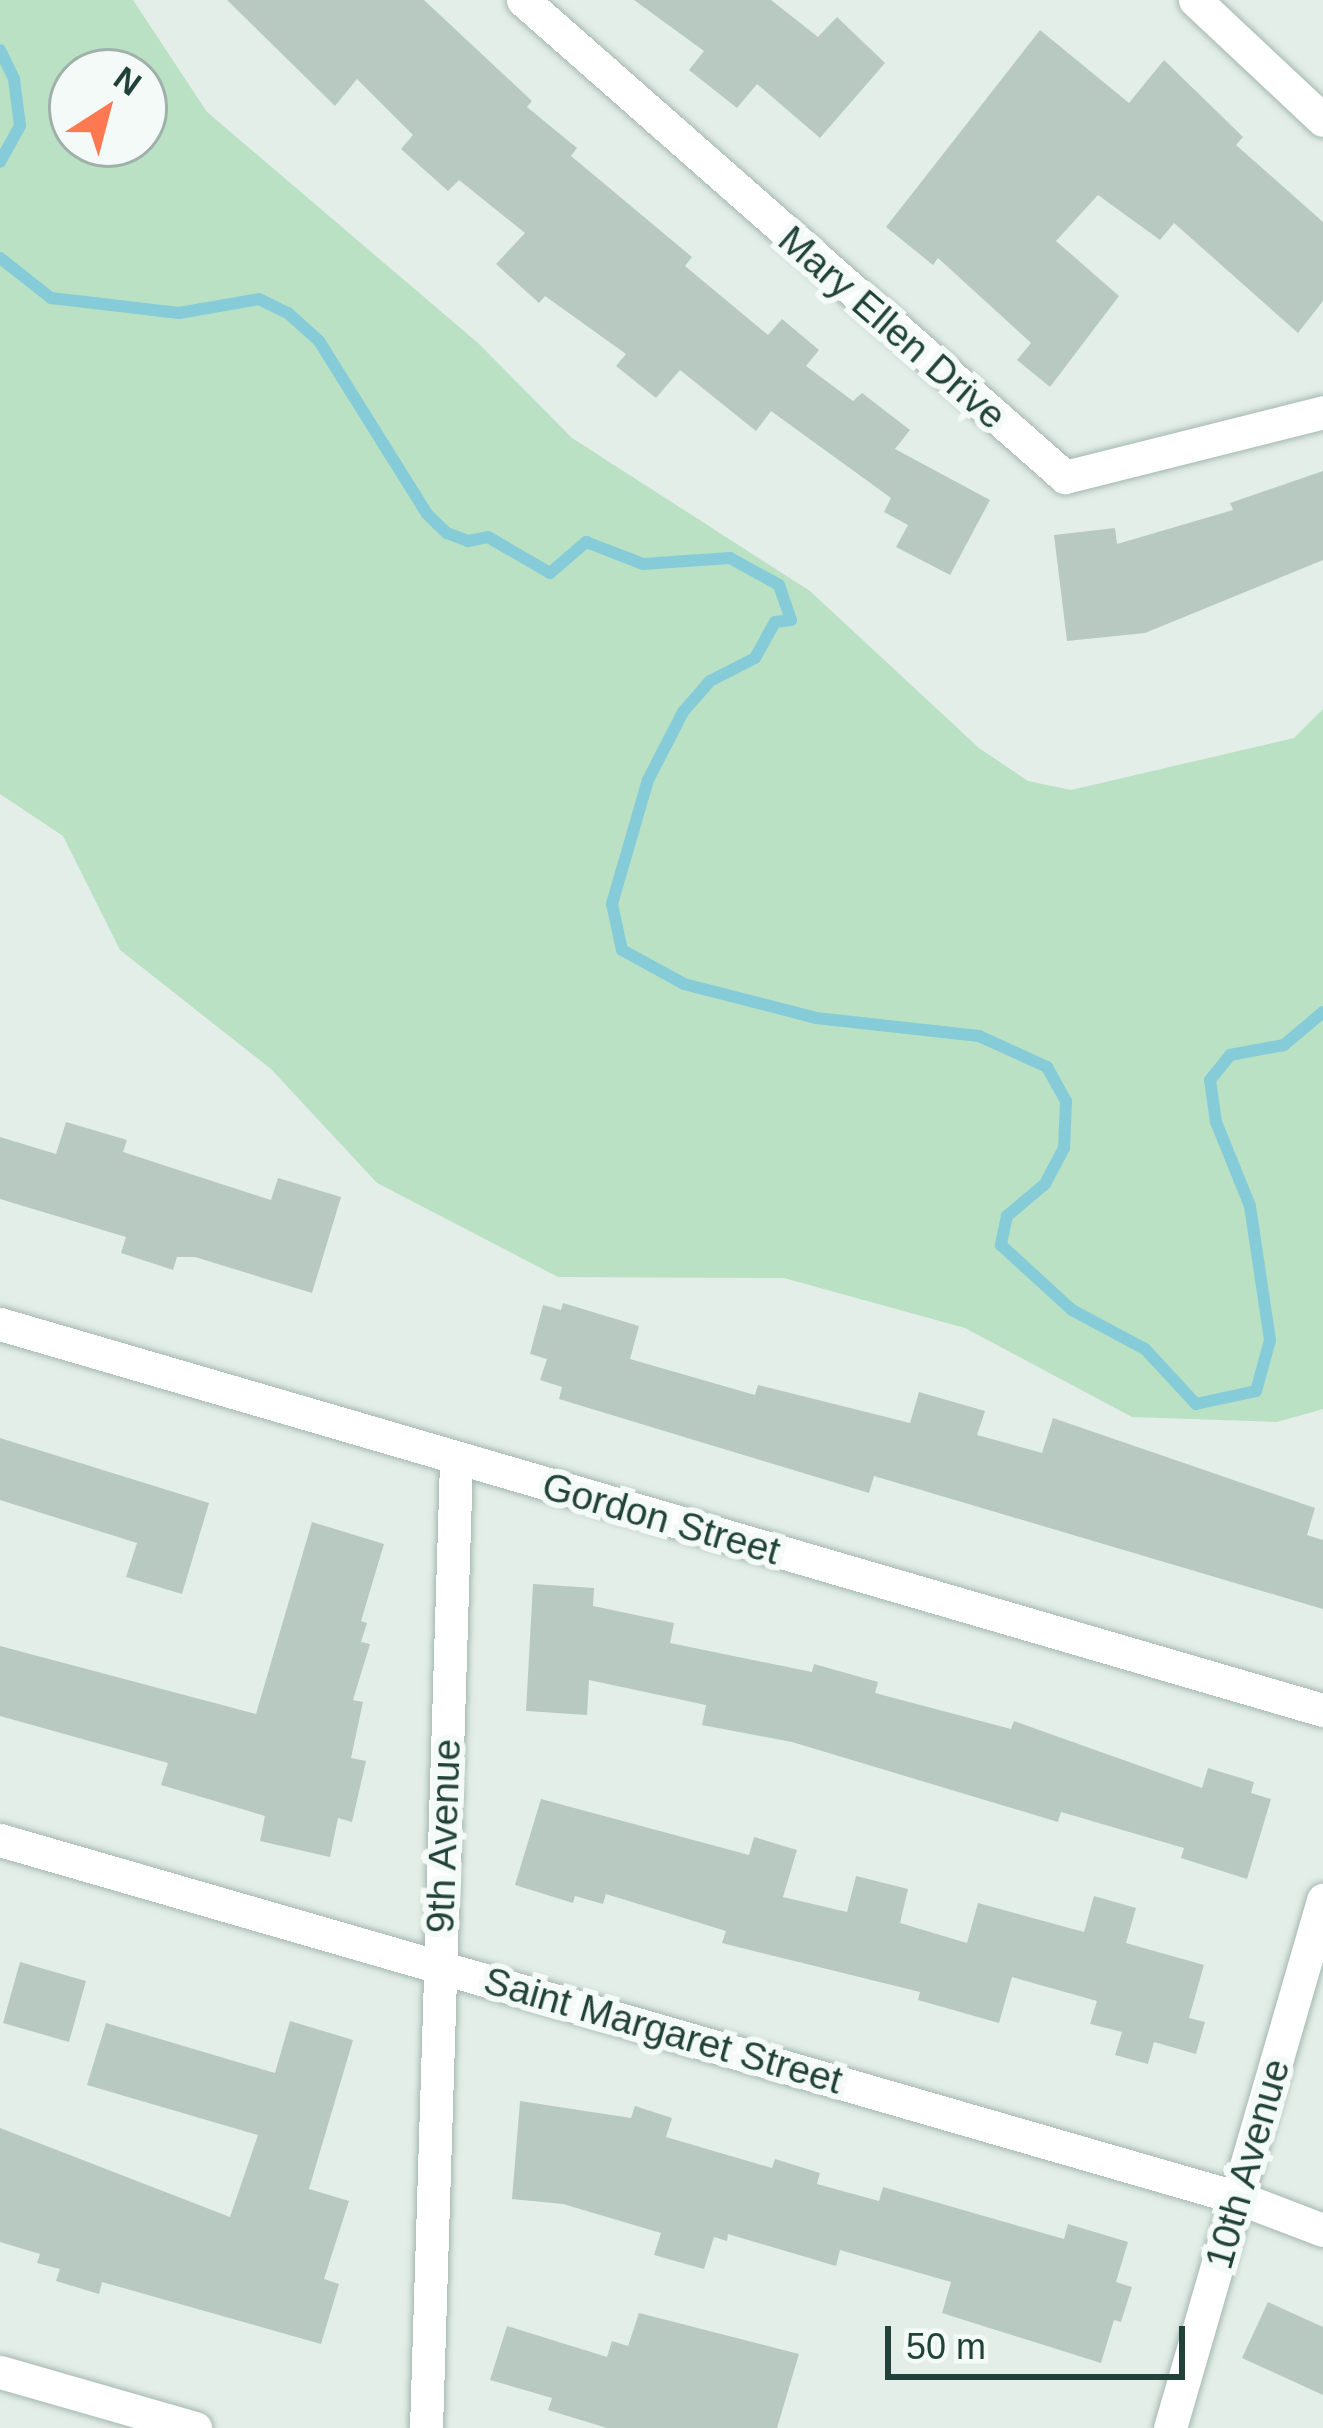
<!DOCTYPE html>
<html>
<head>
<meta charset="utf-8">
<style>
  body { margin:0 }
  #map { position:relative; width:1323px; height:2428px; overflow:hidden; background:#e3eee9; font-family:Helvetica,sans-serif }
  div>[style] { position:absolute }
  .green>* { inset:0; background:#bae1c4 }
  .stream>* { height:12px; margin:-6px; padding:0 6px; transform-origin:6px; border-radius:6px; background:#86ccd8 }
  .building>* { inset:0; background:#b8c9c2 }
  .roads { filter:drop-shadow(0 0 3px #a5b7b0) drop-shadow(0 0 3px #a5b7b0) }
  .street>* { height:33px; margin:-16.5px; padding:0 16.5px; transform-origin:16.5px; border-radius:16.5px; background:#fff }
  span { translate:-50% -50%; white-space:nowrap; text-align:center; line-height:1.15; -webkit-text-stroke:12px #f4faf7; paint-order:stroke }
  .street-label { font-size:39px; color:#214238 }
  .north { position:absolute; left:48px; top:48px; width:120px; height:120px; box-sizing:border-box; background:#f4faf7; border:3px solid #a0b0ab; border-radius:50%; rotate:36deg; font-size:33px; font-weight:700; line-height:48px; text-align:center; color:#214238 }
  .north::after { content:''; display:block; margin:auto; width:42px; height:54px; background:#fe7951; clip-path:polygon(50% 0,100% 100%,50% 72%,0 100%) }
  .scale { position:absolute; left:885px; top:2326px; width:300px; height:54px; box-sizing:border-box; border:6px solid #214238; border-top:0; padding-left:15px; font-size:36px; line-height:42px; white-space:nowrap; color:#214238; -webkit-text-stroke:9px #f4faf7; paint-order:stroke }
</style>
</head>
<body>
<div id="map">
  <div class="green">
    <div style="clip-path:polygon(evenodd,0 0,133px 0,207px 112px,478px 343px,572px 438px,810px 591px,979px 748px,1028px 781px,1071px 790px,1294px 738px,1323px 709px,1323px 1409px,1277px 1422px,1132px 1417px,965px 1328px,784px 1278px,558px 1277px,377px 1183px,271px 1069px,120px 950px,63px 836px,0 794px,0 0,72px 72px,144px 72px,144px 144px,72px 144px,72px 72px)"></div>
  </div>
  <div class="stream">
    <div style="left:0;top:50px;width:32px;rotate:64deg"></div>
    <div style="left:14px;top:79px;width:47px;rotate:82.7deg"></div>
    <div style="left:20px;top:126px;width:41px;rotate:119.1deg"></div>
    <div style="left:0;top:258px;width:65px;rotate:38.1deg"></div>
    <div style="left:51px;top:298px;width:129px;rotate:6.7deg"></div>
    <div style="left:179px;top:313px;width:81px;rotate:-9.9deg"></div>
    <div style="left:259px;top:299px;width:32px;rotate:26deg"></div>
    <div style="left:288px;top:313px;width:42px;rotate:42.1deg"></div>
    <div style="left:319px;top:341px;width:204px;rotate:58deg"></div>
    <div style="left:427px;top:514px;width:28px;rotate:44deg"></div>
    <div style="left:447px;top:533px;width:22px;rotate:21deg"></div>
    <div style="left:468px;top:541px;width:20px;rotate:-11deg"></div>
    <div style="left:488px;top:537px;width:72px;rotate:30.1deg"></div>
    <div style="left:550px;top:573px;width:48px;rotate:-40.7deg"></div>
    <div style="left:586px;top:542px;width:61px;rotate:21.1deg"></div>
    <div style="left:643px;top:564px;width:87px;rotate:-3.9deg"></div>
    <div style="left:730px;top:558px;width:56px;rotate:28.9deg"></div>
    <div style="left:779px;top:585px;width:37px;rotate:71deg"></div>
    <div style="left:791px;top:620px;width:16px;rotate:173deg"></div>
    <div style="left:775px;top:622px;width:41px;rotate:119.1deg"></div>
    <div style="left:755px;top:658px;width:51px;rotate:152.9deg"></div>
    <div style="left:710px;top:681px;width:41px;rotate:131.1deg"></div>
    <div style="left:683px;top:712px;width:76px;rotate:117.2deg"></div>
    <div style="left:648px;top:780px;width:129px;rotate:106.2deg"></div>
    <div style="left:612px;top:904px;width:47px;rotate:77.7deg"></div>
    <div style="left:622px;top:950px;width:71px;rotate:28.7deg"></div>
    <div style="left:684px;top:984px;width:136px;rotate:14.4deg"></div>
    <div style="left:816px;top:1018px;width:164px;rotate:6.3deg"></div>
    <div style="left:979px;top:1036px;width:75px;rotate:24.5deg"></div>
    <div style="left:1047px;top:1067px;width:39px;rotate:61deg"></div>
    <div style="left:1066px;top:1101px;width:47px;rotate:92.4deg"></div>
    <div style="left:1064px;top:1148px;width:41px;rotate:117.8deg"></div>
    <div style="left:1045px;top:1184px;width:50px;rotate:139.9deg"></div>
    <div style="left:1007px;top:1216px;width:30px;rotate:102deg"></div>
    <div style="left:1001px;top:1245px;width:96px;rotate:42.5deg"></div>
    <div style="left:1072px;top:1310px;width:83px;rotate:28.1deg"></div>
    <div style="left:1145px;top:1349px;width:75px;rotate:47.2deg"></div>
    <div style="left:1196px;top:1404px;width:61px;rotate:-12.2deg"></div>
    <div style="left:1256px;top:1391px;width:53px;rotate:-74.6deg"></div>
    <div style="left:1270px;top:1340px;width:135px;rotate:-98.5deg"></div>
    <div style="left:1250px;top:1206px;width:91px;rotate:-112deg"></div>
    <div style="left:1216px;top:1122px;width:42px;rotate:-98.1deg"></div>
    <div style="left:1210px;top:1080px;width:32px;rotate:-51deg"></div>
    <div style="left:1230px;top:1055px;width:55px;rotate:-10.5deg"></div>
    <div style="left:1284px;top:1045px;width:51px;rotate:-40.2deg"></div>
  </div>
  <div class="building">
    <div style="clip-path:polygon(227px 0,424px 0,532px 101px,527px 107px,577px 148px,571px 156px,692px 257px,685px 266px,768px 335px,782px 319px,819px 350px,806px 366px,853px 401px,862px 393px,910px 430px,895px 449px,990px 500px,950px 575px,896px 547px,908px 525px,884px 512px,891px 498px,771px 411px,756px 431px,680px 370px,656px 398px,616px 366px,626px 354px,545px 296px,539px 303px,496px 264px,525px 233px,459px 180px,448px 191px,401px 149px,413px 135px,357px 79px,335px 106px)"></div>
    <div style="clip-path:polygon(634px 0,771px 0,818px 37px,837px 17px,885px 63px,820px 138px,757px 84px,737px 108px,689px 70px,704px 51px)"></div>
    <div style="clip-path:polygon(1040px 30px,1129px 103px,1164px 60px,1243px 137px,1236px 145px,1323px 222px,1323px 301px,1298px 333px,1174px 223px,1160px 240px,1098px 195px,1056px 241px,1119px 296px,1050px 387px,1017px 360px,1031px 343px,938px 258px,933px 265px,886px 227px)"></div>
    <div style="clip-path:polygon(1323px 471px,1323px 560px,1145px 633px,1067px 641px,1054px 535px,1115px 528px,1117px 544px,1233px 510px,1230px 503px)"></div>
    <div style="clip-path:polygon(66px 1122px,127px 1140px,123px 1152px,271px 1200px,278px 1178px,341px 1197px,312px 1293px,195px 1257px,177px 1257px,173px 1270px,121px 1253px,126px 1237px,0 1199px,0 1137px,56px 1154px)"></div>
    <div style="clip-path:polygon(563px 1303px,639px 1326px,630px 1359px,755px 1395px,758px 1385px,910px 1423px,919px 1392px,985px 1411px,977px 1435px,1042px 1453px,1053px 1418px,1315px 1508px,1307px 1535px,1323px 1540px,1323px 1609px,874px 1476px,869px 1493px,559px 1399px,562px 1387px,540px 1380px,547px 1359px,530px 1354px,543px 1305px,561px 1310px)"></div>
    <div style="clip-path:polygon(0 1438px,209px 1503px,182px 1594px,126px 1577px,137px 1543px,0 1500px)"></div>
    <div style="clip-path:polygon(312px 1522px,384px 1544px,361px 1621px,367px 1623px,361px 1642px,370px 1644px,353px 1700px,363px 1702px,351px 1758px,366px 1761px,352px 1822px,338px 1818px,330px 1857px,260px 1841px,265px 1816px,161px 1785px,168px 1763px,0 1716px,0 1646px,256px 1714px)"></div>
    <div style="clip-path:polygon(533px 1584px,594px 1588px,593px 1606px,674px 1623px,670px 1643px,812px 1672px,814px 1664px,878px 1682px,875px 1693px,1011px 1729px,1014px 1721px,1202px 1788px,1208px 1768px,1254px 1782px,1251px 1793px,1271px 1799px,1247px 1879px,1181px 1858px,1184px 1848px,1061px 1812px,1058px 1822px,792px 1742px,702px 1725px,706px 1705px,589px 1680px,587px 1715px,526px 1711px)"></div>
    <div style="clip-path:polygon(541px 1799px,749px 1855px,754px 1837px,797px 1850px,783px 1897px,847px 1912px,856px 1876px,908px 1889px,900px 1923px,967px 1943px,978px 1903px,1084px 1932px,1094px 1896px,1136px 1908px,1126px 1943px,1204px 1965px,1189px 2018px,1205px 2022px,1196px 2054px,1154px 2042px,1148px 2064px,1115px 2055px,1122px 2032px,1090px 2024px,1097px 2001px,1012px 1977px,999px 2023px,918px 2000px,920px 1992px,722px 1943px,726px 1931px,606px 1894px,603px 1904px,575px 1896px,573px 1903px,515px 1885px)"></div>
    <div style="clip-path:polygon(20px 1962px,86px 1981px,69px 2042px,3px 2023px)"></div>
    <div style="clip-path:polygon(290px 2021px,353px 2040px,309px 2189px,349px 2201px,324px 2279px,339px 2284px,321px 2344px,102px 2282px,99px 2294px,56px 2281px,60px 2269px,37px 2263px,40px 2254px,0 2242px,0 2128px,230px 2217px,258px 2135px,87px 2085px,106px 2023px,275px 2073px)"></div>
    <div style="clip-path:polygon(520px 2101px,631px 2118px,635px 2106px,672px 2118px,666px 2137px,772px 2168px,775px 2159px,820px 2173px,817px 2184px,879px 2201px,883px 2187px,1064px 2239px,1068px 2224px,1128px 2242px,1116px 2282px,1132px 2287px,1121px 2322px,1114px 2320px,1101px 2363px,942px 2313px,951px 2282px,840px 2250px,836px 2266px,728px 2234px,727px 2241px,714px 2237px,704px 2269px,654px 2255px,661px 2233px,563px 2204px,512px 2199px)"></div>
    <div style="clip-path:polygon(1268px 2302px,1323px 2327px,1323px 2395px,1242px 2358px)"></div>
    <div style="clip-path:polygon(639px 2313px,799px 2354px,777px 2428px,607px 2428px,548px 2410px,552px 2398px,490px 2380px,507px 2326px,607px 2357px,612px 2341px,628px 2346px)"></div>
  </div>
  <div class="roads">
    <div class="street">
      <div style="left:523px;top:0;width:722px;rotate:41.35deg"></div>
      <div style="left:1065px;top:477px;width:266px;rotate:-14.1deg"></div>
      <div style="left:1195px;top:0;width:175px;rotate:43.2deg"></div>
      <div style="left:0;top:1324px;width:1378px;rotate:16.27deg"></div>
      <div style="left:0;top:1840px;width:1290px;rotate:16.12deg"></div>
      <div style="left:1239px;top:2198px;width:90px;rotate:20.9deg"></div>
      <div style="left:0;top:2372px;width:203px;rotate:16deg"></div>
      <div style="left:426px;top:2428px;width:968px;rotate:-88.22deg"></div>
      <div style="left:1170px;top:2428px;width:550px;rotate:-73.84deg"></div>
    </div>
  </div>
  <div class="street-label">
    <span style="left:892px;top:328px;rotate:41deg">Mary Ellen Drive</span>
    <span style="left:661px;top:1519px;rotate:16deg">Gordon Street</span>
    <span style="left:444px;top:1836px;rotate:-88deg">9th Avenue</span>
    <span style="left:663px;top:2031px;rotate:16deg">Saint Margaret Street</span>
    <span style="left:1248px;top:2164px;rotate:-74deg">10th Avenue</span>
  </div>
  <div class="north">N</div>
  <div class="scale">50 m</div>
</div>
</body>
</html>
